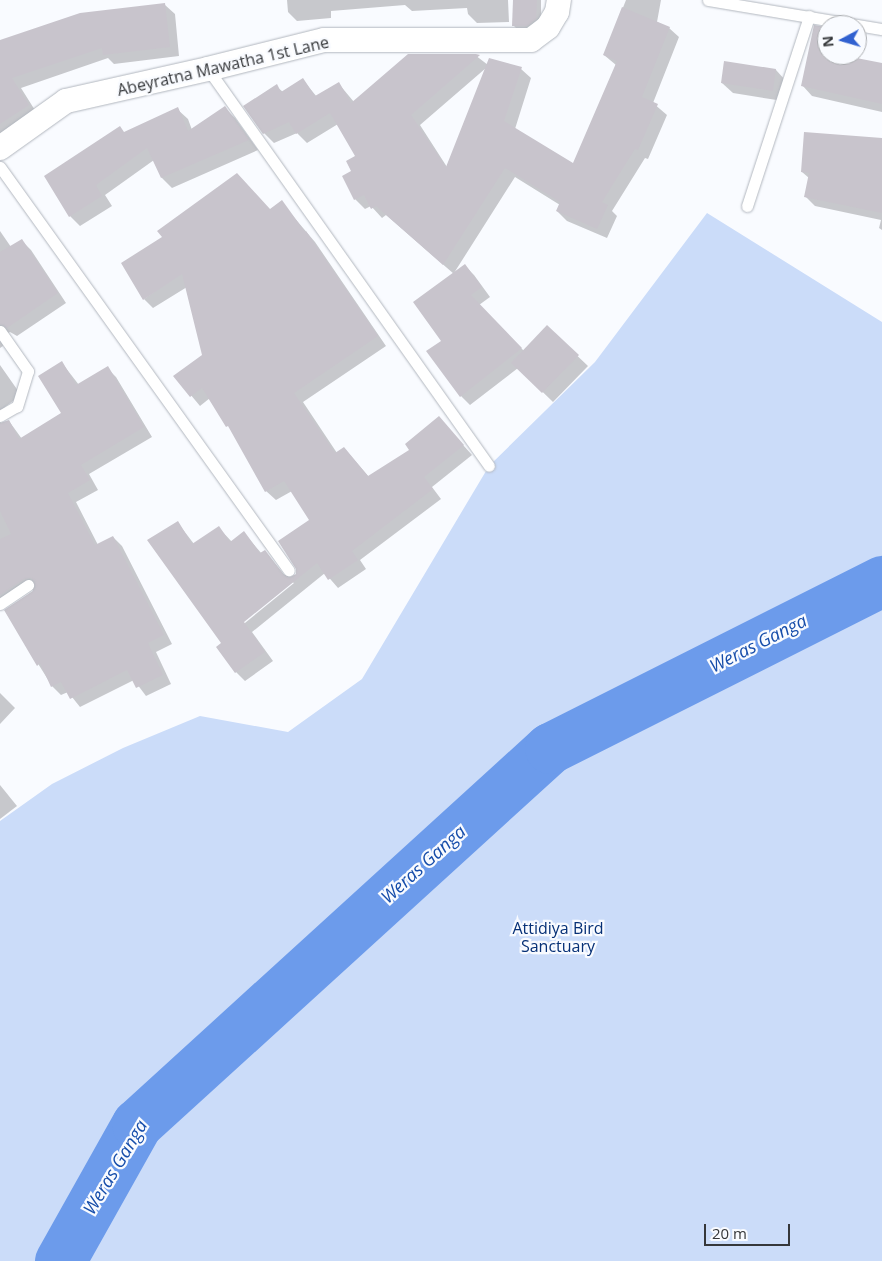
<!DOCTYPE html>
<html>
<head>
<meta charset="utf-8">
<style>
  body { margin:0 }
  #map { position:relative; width:882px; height:1261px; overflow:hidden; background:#f9fbff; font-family:"Open Sans",sans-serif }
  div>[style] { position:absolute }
  .green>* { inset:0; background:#cbdcf9 }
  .shadow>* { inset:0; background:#0003 }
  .river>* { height:51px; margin:-25.5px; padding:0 25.5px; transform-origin:25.5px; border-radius:25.5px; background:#6c9beb }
  .building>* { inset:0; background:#c8c4cc }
  .roads { filter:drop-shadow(0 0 1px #b2b7bf) drop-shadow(0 0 1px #b2b7bf) }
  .service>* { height:11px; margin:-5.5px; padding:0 5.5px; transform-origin:5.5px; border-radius:5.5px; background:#fff }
  .minor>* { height:24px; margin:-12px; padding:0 12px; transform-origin:12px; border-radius:12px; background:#fff }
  span { translate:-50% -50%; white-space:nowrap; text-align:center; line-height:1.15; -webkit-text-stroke:4.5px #f9fbff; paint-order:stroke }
  .street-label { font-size:16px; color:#35373a }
  .park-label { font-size:16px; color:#063076 }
  .water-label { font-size:18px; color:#164daa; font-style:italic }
  .north { position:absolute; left:817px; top:15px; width:50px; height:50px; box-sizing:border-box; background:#f9fbff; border:1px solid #abadb0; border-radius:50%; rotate:264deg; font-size:14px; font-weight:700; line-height:20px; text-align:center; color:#35373a }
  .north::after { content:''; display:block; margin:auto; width:18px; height:22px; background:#3161d0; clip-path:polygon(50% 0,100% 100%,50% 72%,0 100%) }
  .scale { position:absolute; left:704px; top:1224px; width:86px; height:22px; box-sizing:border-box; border:2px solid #35373a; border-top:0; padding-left:6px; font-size:15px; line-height:18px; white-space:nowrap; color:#35373a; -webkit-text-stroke:4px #f9fbff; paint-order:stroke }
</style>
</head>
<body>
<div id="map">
  <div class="green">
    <div style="clip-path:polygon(707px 213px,882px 322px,882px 1261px,0 1261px,0 821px,52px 784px,123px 748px,200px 716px,288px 732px,362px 679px,489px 466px,595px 362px)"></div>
  </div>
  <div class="shadow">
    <div style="clip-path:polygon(287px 0,508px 0,509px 22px,477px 23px,468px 14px,467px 8px,412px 11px,405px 5px,331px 11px,331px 18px,297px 21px,288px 12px)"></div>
    <div style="clip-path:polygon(514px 0,541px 0,541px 24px,532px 30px,518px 30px,513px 25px)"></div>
    <div style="clip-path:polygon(evenodd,626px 0,661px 0,657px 22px,669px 28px,679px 37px,653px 103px,667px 115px,648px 159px,645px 158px,612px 211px,617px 216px,607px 238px,567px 221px,557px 211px,560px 205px,515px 177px,454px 273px,465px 266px,474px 275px,490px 297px,479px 305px,524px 351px,547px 327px,588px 366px,553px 402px,518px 368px,470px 405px,461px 396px,443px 341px,454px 274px,386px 215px,382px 218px,371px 206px,365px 209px,355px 199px,357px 157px,338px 124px,307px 143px,297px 133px,274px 143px,264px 133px,276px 86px,283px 92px,303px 80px,317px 97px,339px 84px,354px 102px,475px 55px,488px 65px,521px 69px,531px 78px,515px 129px,573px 165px,616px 65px,604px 55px,626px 0,486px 68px,447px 167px,420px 125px,486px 68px)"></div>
    <div style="clip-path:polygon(165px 5px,175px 14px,179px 56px,114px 64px,108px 58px,21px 88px,38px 115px,0 140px,0 41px)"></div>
    <div style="clip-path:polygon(827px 42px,827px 55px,857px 55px,859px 60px,882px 65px,882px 112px,812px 96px,802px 85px)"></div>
    <div style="clip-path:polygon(726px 63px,776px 70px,786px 81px,783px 101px,733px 93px,722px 83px)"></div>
    <div style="clip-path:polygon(225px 108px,235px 118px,258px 150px,172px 188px,162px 178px,154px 160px,105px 195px,112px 206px,80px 226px,70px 216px,124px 133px,177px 109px,188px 119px,192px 130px)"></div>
    <div style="clip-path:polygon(882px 147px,882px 230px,879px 228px,881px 220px,815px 206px,805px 196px,809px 178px,802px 172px)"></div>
    <div style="clip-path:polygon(evenodd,281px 202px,315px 242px,386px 346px,303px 402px,337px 453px,344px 448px,369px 477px,411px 450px,439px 418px,472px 455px,432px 487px,441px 499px,360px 560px,366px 569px,338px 588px,325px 573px,252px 632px,273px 661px,245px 681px,236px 672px,222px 644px,178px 523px,194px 544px,219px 528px,232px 542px,244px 533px,262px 554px,265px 551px,286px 577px,290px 579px,297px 574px,311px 520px,292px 491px,276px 500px,266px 491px,233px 432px,210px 398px,200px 406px,175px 376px,203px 355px,187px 287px,153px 308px,144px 299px,281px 202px,292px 582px,294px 583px,240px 627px,238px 625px,292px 582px)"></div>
    <div style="clip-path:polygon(0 231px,11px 247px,22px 241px,31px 250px,66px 303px,17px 336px,10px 332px,2px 336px,3px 346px,0 348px)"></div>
    <div style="clip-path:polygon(62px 363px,79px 385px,107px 368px,116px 377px,152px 437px,89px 474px,98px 490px,76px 502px,98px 545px,113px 537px,122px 546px,172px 644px,156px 652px,171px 684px,146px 696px,134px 680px,80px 707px,68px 692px,61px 695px,52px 686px,5px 611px,33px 591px,32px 589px,6px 606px,0 600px,0 425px,9px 421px,22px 439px,62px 413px)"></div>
    <div style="clip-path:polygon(0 365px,21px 395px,5px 407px,10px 416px,0 423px)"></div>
    <div style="clip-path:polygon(0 693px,15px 708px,0 724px)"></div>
    <div style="clip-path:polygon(0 785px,17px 806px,0 819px)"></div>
  </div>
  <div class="river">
    <div style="left:60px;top:1261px;width:157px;rotate:-60.7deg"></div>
    <div style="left:137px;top:1124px;width:559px;rotate:-42.32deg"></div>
    <div style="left:550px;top:748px;width:372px;rotate:-26.7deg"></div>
  </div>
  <div class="building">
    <div style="clip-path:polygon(513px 0,537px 0,536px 19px,527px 26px,512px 26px)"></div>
    <div style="clip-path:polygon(165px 3px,170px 47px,103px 55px,102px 48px,12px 78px,29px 105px,0 124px,0 40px,80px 13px)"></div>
    <div style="clip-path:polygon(622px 7px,670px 27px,642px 97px,658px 104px,638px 150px,635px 149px,602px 202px,608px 205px,597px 229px,556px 211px,560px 202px,505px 168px,443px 265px,376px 206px,371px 209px,364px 195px,354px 200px,342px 176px,351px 171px,346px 161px,355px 156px,330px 113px,296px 134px,289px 122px,263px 134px,243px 106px,277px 84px,281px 92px,303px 78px,315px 96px,339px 82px,351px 103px,408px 54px,476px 54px,480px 55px,411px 115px,446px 167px,489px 58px,522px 67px,504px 121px,573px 163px,617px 61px,603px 55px)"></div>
    <div style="clip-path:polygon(814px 25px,827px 27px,827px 55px,841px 55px,882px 63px,882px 104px,801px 86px)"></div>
    <div style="clip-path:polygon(724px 61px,776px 69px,773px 91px,721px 83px)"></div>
    <div style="clip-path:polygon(225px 106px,249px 140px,161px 178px,147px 148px,96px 185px,102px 196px,69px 217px,44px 176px,120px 126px,124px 132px,178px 107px,188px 131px)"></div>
    <div style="clip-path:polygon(804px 132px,882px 138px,882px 213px,804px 197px,809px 173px,801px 172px)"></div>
    <div style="clip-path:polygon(237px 173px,270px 209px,282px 200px,305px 232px,306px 231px,378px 336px,294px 393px,335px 453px,344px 447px,368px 476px,409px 450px,405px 444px,439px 416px,464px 445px,424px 477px,433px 489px,352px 551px,358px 560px,328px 580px,317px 563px,244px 622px,265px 652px,235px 673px,216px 647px,221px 643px,147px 540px,178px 521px,192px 544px,219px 526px,230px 542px,244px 531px,260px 553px,265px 550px,283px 574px,290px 577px,296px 574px,296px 569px,278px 541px,309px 520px,284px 481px,265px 492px,228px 426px,226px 427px,202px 388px,190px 397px,173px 376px,202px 355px,182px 274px,143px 300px,121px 263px,162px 237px,157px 231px)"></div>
    <div style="clip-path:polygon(22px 239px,58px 293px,7px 328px,0 324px,0 252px)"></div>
    <div style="clip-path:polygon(465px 264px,482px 287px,471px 295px,522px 348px,460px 397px,426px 351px,441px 341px,413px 302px)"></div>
    <div style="clip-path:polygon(547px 325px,579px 355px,542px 393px,511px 363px)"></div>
    <div style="clip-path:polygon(62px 361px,76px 385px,108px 366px,144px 427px,81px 465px,90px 480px,68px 493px,95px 545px,113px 536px,164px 635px,148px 643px,163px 675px,136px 688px,127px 670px,70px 699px,61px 682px,51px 687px,40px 663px,37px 666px,4px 610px,33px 591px,34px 581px,31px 578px,24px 579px,0 595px,0 539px,11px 534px,0 511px,0 423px,9px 420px,19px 439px,61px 413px,38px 376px)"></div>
  </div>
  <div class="roads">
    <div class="service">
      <div style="left:708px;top:0;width:176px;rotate:9.5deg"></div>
      <div style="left:208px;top:69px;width:486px;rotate:54.7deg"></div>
      <div style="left:0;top:167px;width:496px;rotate:54.4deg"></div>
      <div style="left:747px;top:206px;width:200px;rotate:-71.9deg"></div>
      <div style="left:0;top:331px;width:49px;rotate:55deg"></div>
      <div style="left:28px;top:371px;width:37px;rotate:107deg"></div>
      <div style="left:17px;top:406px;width:20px;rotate:150deg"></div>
      <div style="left:0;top:604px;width:34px;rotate:-34deg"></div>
    </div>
    <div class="minor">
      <div style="left:0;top:148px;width:81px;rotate:-35.5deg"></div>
      <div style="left:66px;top:101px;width:146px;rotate:-12.7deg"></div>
      <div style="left:208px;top:69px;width:120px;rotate:-14deg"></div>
      <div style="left:324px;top:40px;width:207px"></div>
      <div style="left:531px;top:40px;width:21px;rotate:-37deg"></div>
      <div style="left:548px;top:27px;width:17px;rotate:-59deg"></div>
      <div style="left:557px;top:12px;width:12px;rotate:-81deg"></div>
    </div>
  </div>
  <div class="street-label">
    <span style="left:223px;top:66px;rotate:-13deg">Abeyratna Mawatha 1st Lane</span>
  </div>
  <div class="park-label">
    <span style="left:558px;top:937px">Attidiya Bird<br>Sanctuary</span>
  </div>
  <div class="water-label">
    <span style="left:758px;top:643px;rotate:-27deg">Weras Ganga</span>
    <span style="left:423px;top:864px;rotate:-42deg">Weras Ganga</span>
    <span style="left:115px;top:1167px;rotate:-59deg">Weras Ganga</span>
  </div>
  <div class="north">N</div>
  <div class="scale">20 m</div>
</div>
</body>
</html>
